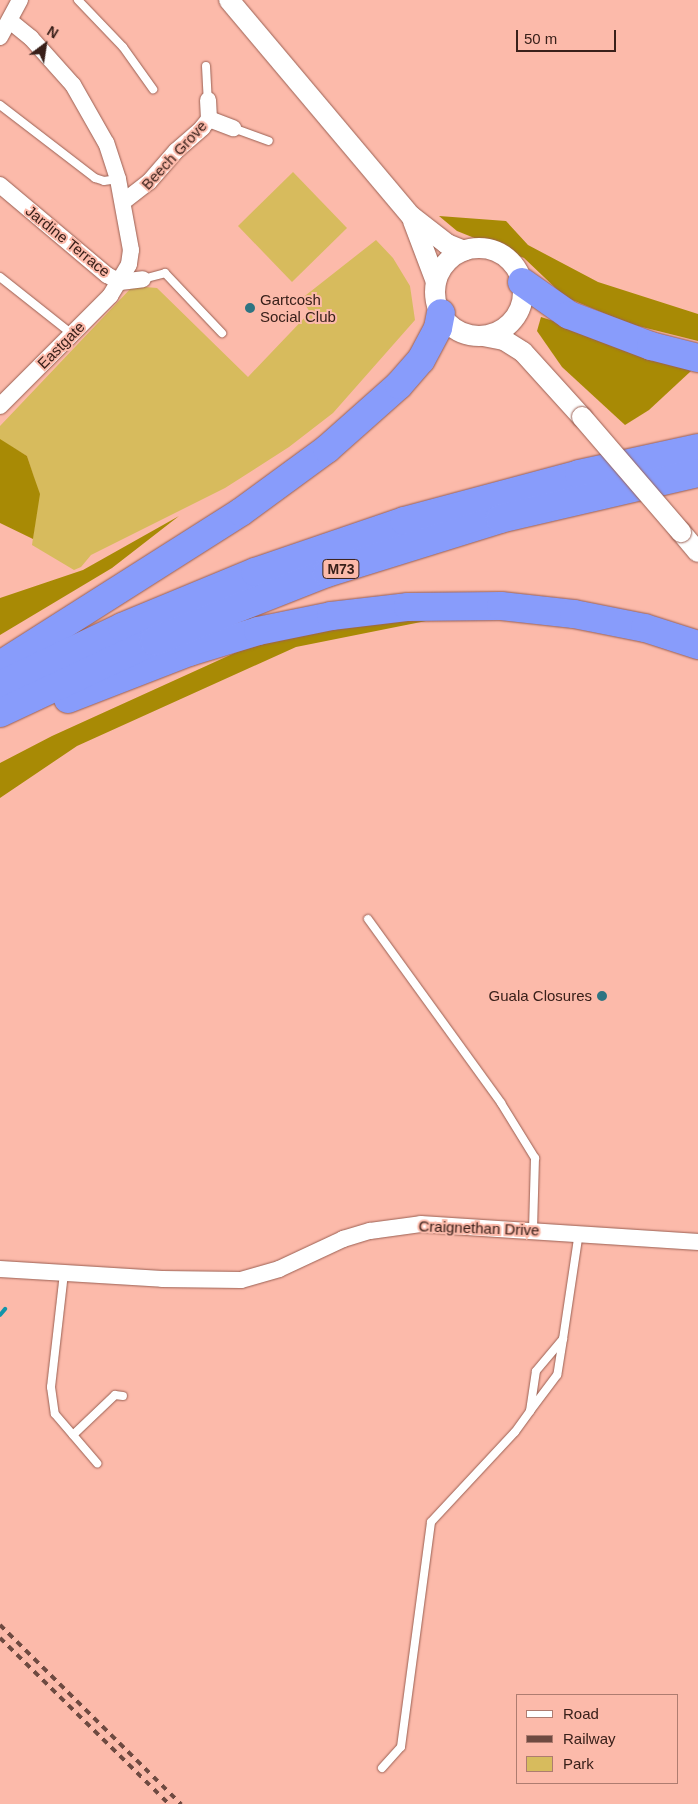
<!DOCTYPE html>
<html>
<head>
<meta charset="utf-8">
<style>
  body { margin:0 }
  #map { position:relative; width:698px; height:1804px; overflow:hidden; background:#fcbaaa; font-family:Arial,sans-serif }
  div>[style] { position:absolute }
  .green>* { inset:0; background:#d7bb5d }
  .forest>* { inset:0; background:#a88a05 }
  .stream>* { height:4px; margin:-2px; padding:0 2px; transform-origin:2px; border-radius:2px; background:#1395aa }
  .roads { filter:drop-shadow(0 0 1px #9a5f52) drop-shadow(0 0 1px #9a5f52) }
  .service>* { height:8px; margin:-4px; padding:0 4px; transform-origin:4px; border-radius:4px; background:#fff }
  .minor>* { height:16px; margin:-8px; padding:0 8px; transform-origin:8px; border-radius:8px; background:#fff }
  .tertiary>* { height:20px; margin:-10px; padding:0 10px; transform-origin:10px; border-radius:10px; background:#fff }
  .tertiary>.ring { margin:-10px; padding:0; box-sizing:content-box; background:none; border:20px solid #fff; border-radius:50% }
  .motorway>* { height:28px; margin:-14px; padding:0 14px; transform-origin:14px; border-radius:14px; background:#889cfb }
  .rail>* { height:4px; margin-top:-2px; transform-origin:0; background:repeating-linear-gradient(90deg,#6e4a41 0 6px,transparent 0 12px) }
  .bridges { filter:drop-shadow(0 0 1px #9a5f52) drop-shadow(0 0 1px #9a5f52) }
  .tertiary-bridge>* { height:20px; margin:-10px; padding:0 10px; transform-origin:10px; border-radius:10px; background:#fff }
  .dots>* { width:14px; height:14px; translate:-50% -50%; box-sizing:border-box; border:2px solid #fcbaaa; border-radius:50% }
  span { translate:-50% -50%; white-space:nowrap; text-align:center; line-height:1.15; -webkit-text-stroke:4px #fcbaaa; paint-order:stroke }
  .shield-label span { padding:1px 4px; background:#fcbaaa; border:1px solid; border-radius:4px; -webkit-text-stroke-width:0 }
  .shield-label { font-size:14px; color:#39201a; font-weight:700 }
  .street-label { font-size:15px; color:#39201a }
  .poi-label { font-size:15px; color:#39201a }
  .left { translate:0 -50%; text-align:left }
  .right { translate:-100% -50%; text-align:right }
  .legend { position:absolute; left:516px; top:1694px; width:162px; height:90px; box-sizing:border-box; background:#fcbaaa; border:1px solid #ae7c70; margin:0; padding:6px 9px; list-style:none; font-size:15px; color:#39201a }
  .legend li { display:flex; align-items:center; gap:10px; height:25px }
  .legend b { width:25px; border:1px solid #ae7c70 }
  .north { position:absolute; left:20px; top:20px; width:50px; height:50px; -webkit-text-stroke:4px #fcbaaa; paint-order:stroke; rotate:31deg; font-size:14px; font-weight:700; line-height:20px; text-align:center; color:#39201a }
  .north::after { content:''; display:block; margin:auto; width:18px; height:22px; background:#39201a; clip-path:polygon(50% 0,100% 100%,50% 72%,0 100%) }
  .scale { position:absolute; left:516px; top:30px; width:100px; height:22px; box-sizing:border-box; border:2px solid #39201a; border-top:0; padding-left:6px; font-size:15px; line-height:18px; white-space:nowrap; color:#39201a; -webkit-text-stroke:4px #fcbaaa; paint-order:stroke }
</style>
</head>
<body>
<div id="map">
  <div class="green">
    <div style="clip-path:polygon(293px 172px,347px 228px,292px 282px,238px 226px)"></div>
    <div style="clip-path:polygon(376px 240px,393px 258px,410px 286px,415px 320px,333px 413px,289px 447px,225px 488px,91px 555px,81px 567px,74px 570px,32px 545px,39px 494px,27px 456px,0 440px,0 426px,133px 286px,157px 288px,248px 377px,310px 312px,301px 299px)"></div>
  </div>
  <div class="forest">
    <div style="clip-path:polygon(439px 216px,506px 221px,528px 245px,598px 282px,698px 314px,698px 341px,630px 324px,565px 297px,524px 258px,457px 231px)"></div>
    <div style="clip-path:polygon(541px 317px,641px 349px,691px 371px,649px 410px,625px 425px,562px 367px,537px 331px)"></div>
    <div style="clip-path:polygon(0 439px,27px 456px,34px 477px,40px 494px,33px 539px,0 523px)"></div>
    <div style="clip-path:polygon(179px 516px,112px 568px,0 635px,0 598px,83px 570px)"></div>
    <div style="clip-path:polygon(379px 612px,441px 618px,296px 647px,77px 746px,0 798px,0 763px,52px 736px,239px 651px)"></div>
  </div>
  <div class="stream">
    <div style="left:0;top:1315px;width:8px;rotate:-50deg"></div>
  </div>
  <div class="roads">
    <div class="service">
      <div style="left:78px;top:0;width:65px;rotate:46.2deg"></div>
      <div style="left:123px;top:47px;width:52px;rotate:54.5deg"></div>
      <div style="left:206px;top:66px;width:34px;rotate:87deg"></div>
      <div style="left:0;top:105px;width:120px;rotate:37.5deg"></div>
      <div style="left:95px;top:178px;width:9px;rotate:18deg"></div>
      <div style="left:104px;top:181px;width:14px;rotate:-8deg"></div>
      <div style="left:233px;top:128px;width:38px;rotate:20deg"></div>
      <div style="left:0;top:277px;width:92px;rotate:38.4deg"></div>
      <div style="left:143px;top:279px;width:23px;rotate:-15deg"></div>
      <div style="left:165px;top:273px;width:83px;rotate:46.5deg"></div>
      <div style="left:368px;top:919px;width:227px;rotate:54.1deg"></div>
      <div style="left:501px;top:1103px;width:65px;rotate:58.3deg"></div>
      <div style="left:535px;top:1158px;width:72px;rotate:91.6deg"></div>
      <div style="left:64px;top:1273px;width:115px;rotate:96.5deg"></div>
      <div style="left:51px;top:1387px;width:27px;rotate:82deg"></div>
      <div style="left:55px;top:1414px;width:65px;rotate:49.4deg"></div>
      <div style="left:563px;top:1339px;width:36px;rotate:99deg"></div>
      <div style="left:557px;top:1375px;width:45px;rotate:126.9deg"></div>
      <div style="left:530px;top:1411px;width:40px;rotate:-81.5deg"></div>
      <div style="left:536px;top:1371px;width:42px;rotate:-49.8deg"></div>
      <div style="left:563px;top:1339px;width:108px;rotate:-81.5deg"></div>
      <div style="left:73px;top:1435px;width:58px;rotate:-43.6deg"></div>
      <div style="left:115px;top:1395px;width:8px;rotate:7deg"></div>
      <div style="left:382px;top:1768px;width:28px;rotate:-48deg"></div>
      <div style="left:401px;top:1747px;width:227px;rotate:-82.4deg"></div>
      <div style="left:431px;top:1522px;width:123px;rotate:-47deg"></div>
      <div style="left:515px;top:1432px;width:26px;rotate:-54deg"></div>
    </div>
    <div class="minor">
      <div style="left:0;top:37px;width:42px;rotate:-61.6deg"></div>
      <div style="left:209px;top:119px;width:26px;rotate:21deg"></div>
      <div style="left:0;top:185px;width:140px;rotate:40.1deg"></div>
      <div style="left:107px;top:275px;width:15px;rotate:28deg"></div>
      <div style="left:120px;top:282px;width:23px;rotate:-7deg"></div>
      <div style="left:123px;top:202px;width:33px;rotate:-38deg"></div>
      <div style="left:149px;top:182px;width:41px;rotate:-48.9deg"></div>
      <div style="left:176px;top:151px;width:35px;rotate:-41deg"></div>
      <div style="left:202px;top:128px;width:11px;rotate:-52deg"></div>
      <div style="left:209px;top:119px;width:19px;rotate:-93deg"></div>
      <div style="left:0;top:406px;width:156px;rotate:-45deg"></div>
      <div style="left:110px;top:296px;width:37px;rotate:-59deg"></div>
      <div style="left:129px;top:264px;width:14px;rotate:-82deg"></div>
      <div style="left:131px;top:250px;width:72px;rotate:-100.4deg"></div>
      <div style="left:118px;top:179px;width:38px;rotate:-108deg"></div>
      <div style="left:106px;top:143px;width:67px;rotate:-119.6deg"></div>
      <div style="left:73px;top:85px;width:63px;rotate:-131.8deg"></div>
      <div style="left:31px;top:38px;width:27px;rotate:-141deg"></div>
      <div style="left:0;top:1269px;width:162px;rotate:3.5deg"></div>
      <div style="left:162px;top:1279px;width:79px;rotate:0.7deg"></div>
      <div style="left:241px;top:1280px;width:40px;rotate:-16deg"></div>
      <div style="left:279px;top:1269px;width:71px;rotate:-25.1deg"></div>
      <div style="left:343px;top:1239px;width:28px;rotate:-17deg"></div>
      <div style="left:370px;top:1231px;width:51px;rotate:-7.8deg"></div>
      <div style="left:421px;top:1224px;width:278px;rotate:3.7deg"></div>
    </div>
    <div class="tertiary">
      <div style="left:229px;top:0;width:282px;rotate:49.9deg"></div>
      <div style="left:411px;top:216px;width:46px;rotate:37.9deg"></div>
      <div style="left:447px;top:244px;width:18px;rotate:22deg"></div>
      <div style="left:413px;top:221px;width:65px;rotate:69.3deg"></div>
      <div class="ring" style="left:435px;top:248px;width:68px;height:68px"></div>
      <div style="left:483px;top:336px;width:21px;rotate:11deg"></div>
      <div style="left:504px;top:340px;width:22px;rotate:32deg"></div>
      <div style="left:523px;top:352px;width:88px;rotate:47.8deg"></div>
      <div style="left:681px;top:532px;width:26px;rotate:50deg"></div>
    </div>
    <div class="motorway">
      <div style="left:522px;top:282px;width:57px;rotate:35.1deg"></div>
      <div style="left:569px;top:315px;width:88px;rotate:20.7deg"></div>
      <div style="left:651px;top:346px;width:49px;rotate:14.3deg"></div>
      <div style="left:0;top:665px;width:285px;rotate:-32.4deg"></div>
      <div style="left:241px;top:512px;width:107px;rotate:-36.2deg"></div>
      <div style="left:327px;top:449px;width:96px;rotate:-41.6deg"></div>
      <div style="left:399px;top:385px;width:33px;rotate:-49deg"></div>
      <div style="left:421px;top:360px;width:36px;rotate:-62deg"></div>
      <div style="left:438px;top:328px;width:15px;rotate:-79deg"></div>
      <div style="left:0;top:685px;width:135px;rotate:-25.4deg"></div>
      <div style="left:122px;top:627px;width:144px;rotate:-22.5deg"></div>
      <div style="left:255px;top:572px;width:157px;rotate:-18.9deg"></div>
      <div style="left:404px;top:521px;width:181px;rotate:-15deg"></div>
      <div style="left:579px;top:474px;width:122px;rotate:-12.3deg"></div>
      <div style="left:68px;top:699px;width:130px;rotate:-21.2deg"></div>
      <div style="left:189px;top:652px;width:72px;rotate:-16.9deg"></div>
      <div style="left:258px;top:631px;width:75px;rotate:-11.6deg"></div>
      <div style="left:331px;top:616px;width:78px;rotate:-6.7deg"></div>
      <div style="left:408px;top:607px;width:93px;rotate:-0.6deg"></div>
      <div style="left:501px;top:606px;width:73px;rotate:6.3deg"></div>
      <div style="left:574px;top:614px;width:72px;rotate:11.2deg"></div>
      <div style="left:645px;top:628px;width:56px;rotate:17.8deg"></div>
      <div style="left:0;top:713px;width:170px;rotate:-25.1deg"></div>
      <div style="left:154px;top:641px;width:186px;rotate:-21.5deg"></div>
      <div style="left:327px;top:573px;width:181px;rotate:-17.3deg"></div>
      <div style="left:500px;top:519px;width:203px;rotate:-13.1deg"></div>
    </div>
  </div>
  <div class="rail">
    <div style="left:0;top:1625px;width:255px;rotate:44.7deg"></div>
    <div style="left:0;top:1638px;width:237px;rotate:44.5deg"></div>
  </div>
  <div class="bridges">
    <div class="tertiary-bridge">
      <div style="left:582px;top:417px;width:152px;rotate:49.3deg"></div>
    </div>
  </div>
  <div class="dots">
    <div style="left:250px;top:308px;background:#2e7482"></div>
    <div style="left:602px;top:996px;background:#2e7482"></div>
  </div>
  <div class="shield-label">
    <span style="left:341px;top:569px">M73</span>
  </div>
  <div class="street-label">
    <span style="left:174px;top:155px;rotate:-47deg">Beech Grove</span>
    <span style="left:68px;top:241px;rotate:39deg">Jardine Terrace</span>
    <span style="left:61px;top:345px;rotate:-45deg">Eastgate</span>
    <span style="left:479px;top:1228px;rotate:2deg">Craignethan Drive</span>
  </div>
  <div class="poi-label">
    <span class="left" style="left:260px;top:308px">Gartcosh<br>Social Club</span>
    <span class="right" style="left:592px;top:996px">Guala Closures</span>
  </div>
  <ul class="legend">
  <li><b style="height:6px;background:#fff"></b>Road</li>
  <li><b style="height:6px;background:#6e4a41"></b>Railway</li>
  <li><b style="height:14px;background:#d7bb5d"></b>Park</li>
  </ul>
  <div class="north">N</div>
  <div class="scale">50 m</div>
</div>
</body>
</html>
